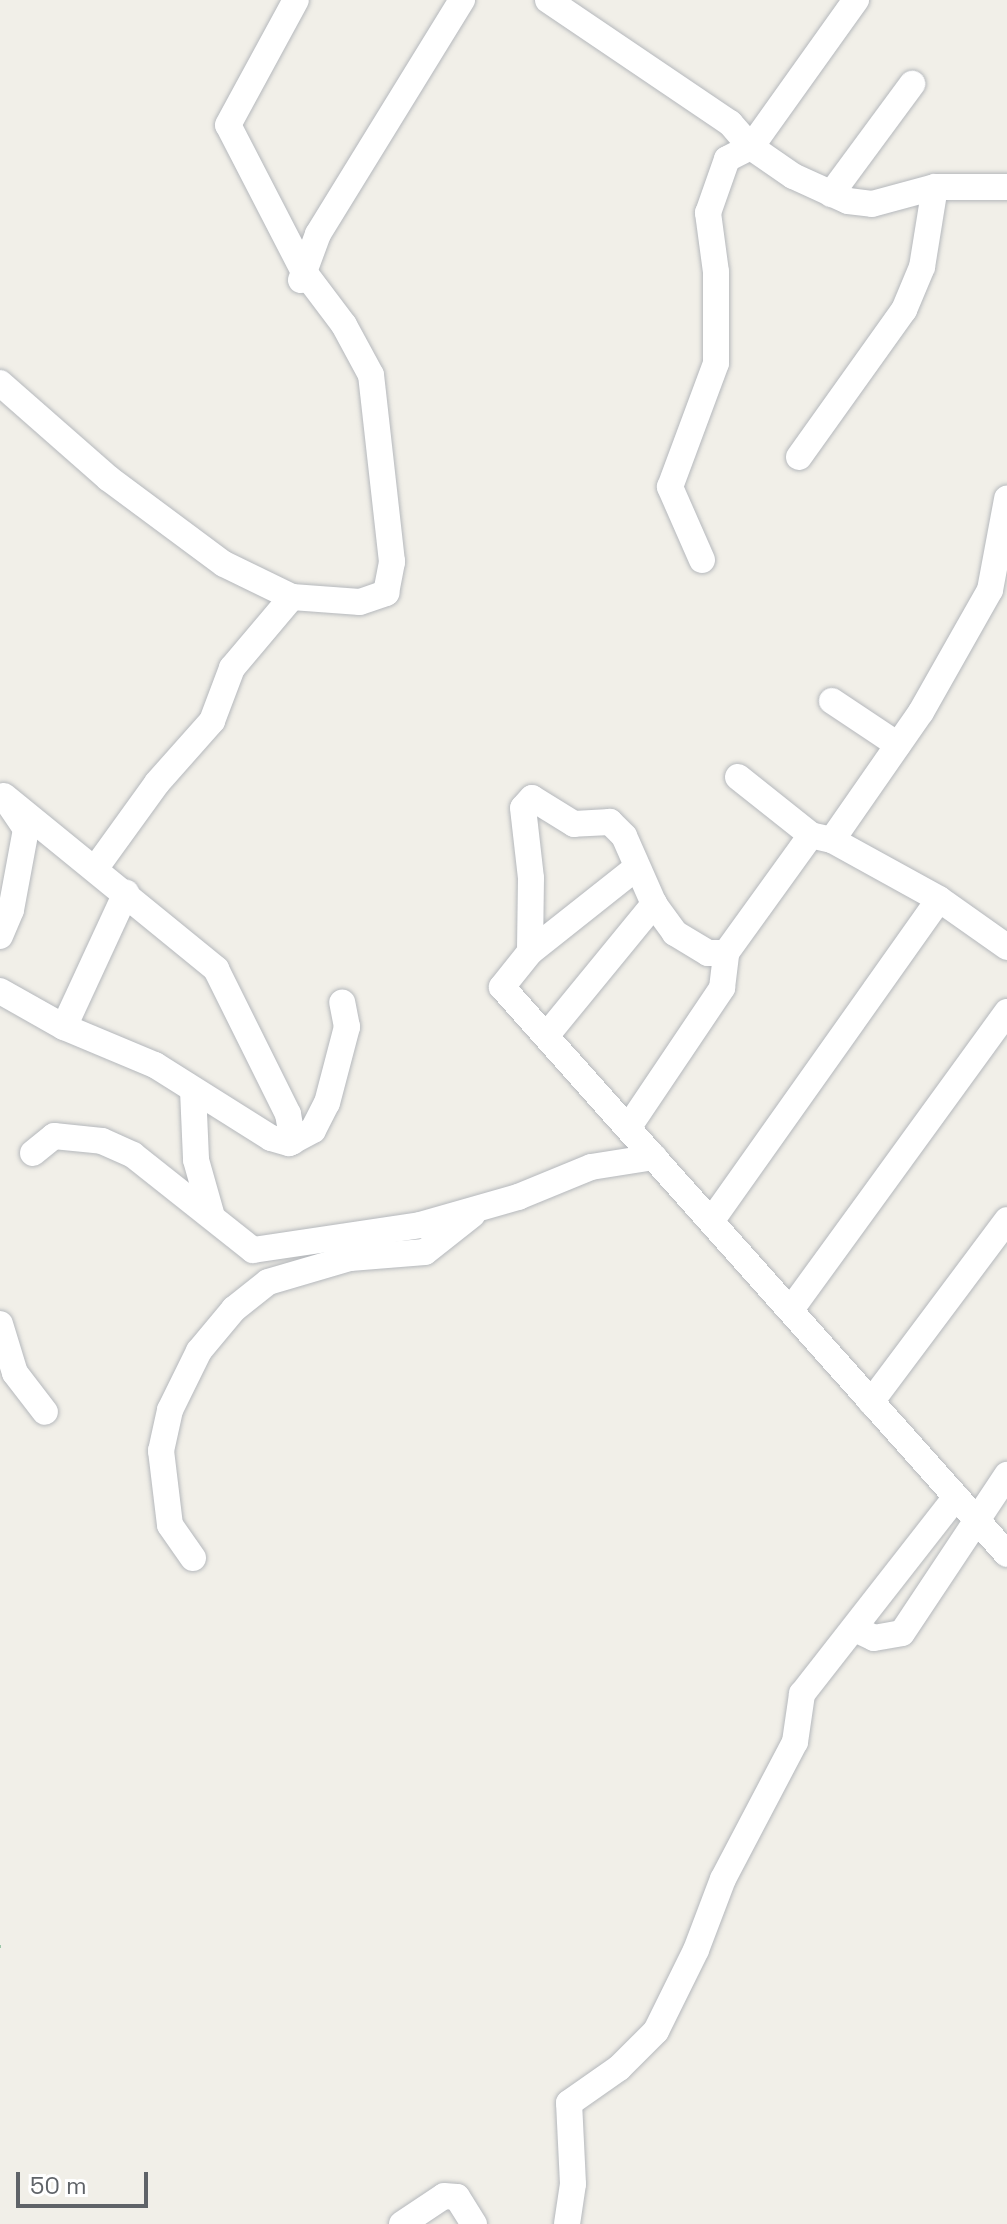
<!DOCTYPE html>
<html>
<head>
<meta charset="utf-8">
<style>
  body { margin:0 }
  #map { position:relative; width:1007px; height:2224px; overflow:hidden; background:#f1efe8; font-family:"Space Grotesk",sans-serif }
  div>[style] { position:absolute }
  .path>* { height:3px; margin-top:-1.5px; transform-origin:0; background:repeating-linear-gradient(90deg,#9cc7a9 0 8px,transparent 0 12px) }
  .roads { filter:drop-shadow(0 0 2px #b5b8bc) drop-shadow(0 0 2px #b5b8bc) }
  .minor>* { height:26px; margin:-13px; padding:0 13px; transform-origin:13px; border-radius:13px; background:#fff }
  span { translate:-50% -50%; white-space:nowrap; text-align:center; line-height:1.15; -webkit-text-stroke:7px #fff; paint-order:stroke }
  .scale { position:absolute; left:16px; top:2172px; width:132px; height:36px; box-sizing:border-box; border:4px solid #5f6368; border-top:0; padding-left:10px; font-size:24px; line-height:28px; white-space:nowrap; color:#5f6368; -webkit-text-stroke:6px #fff; paint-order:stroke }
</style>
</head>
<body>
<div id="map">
  <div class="path">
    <div style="left:0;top:1946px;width:1px"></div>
  </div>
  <div class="roads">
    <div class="minor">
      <div style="left:548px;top:0;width:220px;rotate:34.1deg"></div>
      <div style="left:730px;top:123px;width:32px;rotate:49deg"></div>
      <div style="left:751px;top:147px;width:181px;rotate:-54.5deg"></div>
      <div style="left:831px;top:194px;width:137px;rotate:-53.6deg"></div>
      <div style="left:301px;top:280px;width:49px;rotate:-69.7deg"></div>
      <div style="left:318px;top:234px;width:275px;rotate:-58.4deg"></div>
      <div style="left:0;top:383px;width:144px;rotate:41.3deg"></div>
      <div style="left:108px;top:478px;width:144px;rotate:36.6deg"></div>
      <div style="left:224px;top:564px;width:76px;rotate:25.9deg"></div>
      <div style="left:292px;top:597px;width:68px;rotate:4.2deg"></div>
      <div style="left:360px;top:602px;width:28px;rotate:-19deg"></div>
      <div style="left:386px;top:593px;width:32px;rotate:-79deg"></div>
      <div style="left:392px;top:562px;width:188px;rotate:-96.4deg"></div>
      <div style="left:371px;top:375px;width:57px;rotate:-118.4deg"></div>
      <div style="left:344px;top:325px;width:66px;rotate:-127deg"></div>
      <div style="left:304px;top:272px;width:165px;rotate:-117.3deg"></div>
      <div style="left:228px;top:125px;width:142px;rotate:-61.5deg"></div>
      <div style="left:799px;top:457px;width:181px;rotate:-54.5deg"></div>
      <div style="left:904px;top:310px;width:47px;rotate:-67.3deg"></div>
      <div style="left:922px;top:267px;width:81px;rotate:-80.8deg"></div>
      <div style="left:702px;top:560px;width:80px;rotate:-113.7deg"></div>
      <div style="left:670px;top:487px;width:132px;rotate:-69.6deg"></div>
      <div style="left:716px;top:363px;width:91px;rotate:-90deg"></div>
      <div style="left:716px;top:272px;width:60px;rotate:-97.7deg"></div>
      <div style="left:708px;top:213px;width:57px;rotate:-70.6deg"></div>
      <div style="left:727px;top:159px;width:27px;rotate:-27deg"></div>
      <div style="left:751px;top:147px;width:51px;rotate:34.6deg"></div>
      <div style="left:793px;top:176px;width:60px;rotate:24.4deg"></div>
      <div style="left:848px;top:201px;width:24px;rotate:7deg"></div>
      <div style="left:872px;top:204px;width:65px;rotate:-15.1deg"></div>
      <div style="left:935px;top:187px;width:72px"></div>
      <div style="left:832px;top:701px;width:79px;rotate:33.7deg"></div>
      <div style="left:738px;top:777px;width:93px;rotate:38.5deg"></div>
      <div style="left:4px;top:796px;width:274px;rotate:39.2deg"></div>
      <div style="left:216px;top:969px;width:162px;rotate:63.6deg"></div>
      <div style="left:288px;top:1114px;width:28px;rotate:80deg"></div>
      <div style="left:832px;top:840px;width:156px;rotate:-55.2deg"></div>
      <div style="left:921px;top:712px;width:140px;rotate:-60.5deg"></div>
      <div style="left:990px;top:590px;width:93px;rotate:-79.4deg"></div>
      <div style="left:95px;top:869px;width:106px;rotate:-54.2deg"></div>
      <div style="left:157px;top:783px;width:83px;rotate:-48.4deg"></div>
      <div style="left:212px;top:721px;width:57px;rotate:-69.3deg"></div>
      <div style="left:232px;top:668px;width:93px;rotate:-49.8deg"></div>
      <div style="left:0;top:936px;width:28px;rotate:-67deg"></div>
      <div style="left:11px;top:910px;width:82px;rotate:-79.5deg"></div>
      <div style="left:26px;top:829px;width:27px;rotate:-124deg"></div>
      <div style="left:1007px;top:947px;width:83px;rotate:-144.8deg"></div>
      <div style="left:939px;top:899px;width:122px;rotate:-151.1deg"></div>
      <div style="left:832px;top:840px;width:22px;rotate:-167deg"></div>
      <div style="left:811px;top:835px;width:145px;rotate:125.8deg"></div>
      <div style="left:726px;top:953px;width:18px;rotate:180deg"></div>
      <div style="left:708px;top:953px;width:39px;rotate:-149deg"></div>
      <div style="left:675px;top:933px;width:36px;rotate:-126deg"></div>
      <div style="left:654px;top:904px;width:74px;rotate:-113.8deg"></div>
      <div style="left:624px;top:836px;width:20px;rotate:-135deg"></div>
      <div style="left:610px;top:822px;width:36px;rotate:177deg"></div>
      <div style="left:574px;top:824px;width:49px;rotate:-148.2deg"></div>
      <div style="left:532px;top:798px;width:13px;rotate:132deg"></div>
      <div style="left:523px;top:808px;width:70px;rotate:83.5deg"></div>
      <div style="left:531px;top:878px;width:74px;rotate:90.8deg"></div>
      <div style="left:530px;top:952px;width:45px;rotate:128.7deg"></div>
      <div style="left:502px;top:987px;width:759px;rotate:48.31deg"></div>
      <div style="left:530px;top:952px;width:135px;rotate:-38.4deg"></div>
      <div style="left:0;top:991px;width:73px;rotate:29.4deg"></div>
      <div style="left:64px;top:1027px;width:99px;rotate:22.7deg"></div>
      <div style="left:155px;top:1065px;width:137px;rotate:32.2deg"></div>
      <div style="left:271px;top:1138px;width:19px;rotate:16deg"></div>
      <div style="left:289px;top:1143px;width:27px;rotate:-28deg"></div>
      <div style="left:313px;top:1130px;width:30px;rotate:-63deg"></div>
      <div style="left:327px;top:1103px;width:79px;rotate:-75.3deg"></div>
      <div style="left:347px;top:1027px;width:25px;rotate:-101deg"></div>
      <div style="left:64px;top:1027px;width:148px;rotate:-65.2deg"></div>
      <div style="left:546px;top:1036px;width:171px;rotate:-50.7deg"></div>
      <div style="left:193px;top:1090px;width:70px;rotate:87.5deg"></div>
      <div style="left:196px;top:1160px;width:55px;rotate:74.2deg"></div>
      <div style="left:628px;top:1128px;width:169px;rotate:-56.1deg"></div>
      <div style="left:722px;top:988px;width:35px;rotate:-83deg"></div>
      <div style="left:33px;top:1153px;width:27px;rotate:-39deg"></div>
      <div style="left:54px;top:1136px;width:48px;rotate:5.9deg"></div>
      <div style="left:102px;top:1141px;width:34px;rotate:24deg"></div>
      <div style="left:133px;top:1155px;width:153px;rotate:38.4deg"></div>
      <div style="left:253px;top:1250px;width:169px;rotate:-8.5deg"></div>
      <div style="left:420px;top:1225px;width:102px;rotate:-15.9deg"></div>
      <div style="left:518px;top:1197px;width:79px;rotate:-22.3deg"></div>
      <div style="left:591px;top:1167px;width:64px;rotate:-9deg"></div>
      <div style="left:712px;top:1220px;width:393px;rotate:-54.7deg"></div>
      <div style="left:792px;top:1308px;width:366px;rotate:-54deg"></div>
      <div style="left:0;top:1324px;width:51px;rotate:73deg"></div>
      <div style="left:15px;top:1373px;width:49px;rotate:52.4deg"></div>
      <div style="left:871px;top:1402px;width:227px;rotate:-53.2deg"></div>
      <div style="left:193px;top:1558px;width:40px;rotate:-124.9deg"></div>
      <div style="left:170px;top:1525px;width:75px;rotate:-96.9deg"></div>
      <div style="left:161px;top:1451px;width:42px;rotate:-77.6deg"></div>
      <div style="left:170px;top:1410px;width:66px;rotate:-63.8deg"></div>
      <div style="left:199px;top:1351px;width:55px;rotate:-50.2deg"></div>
      <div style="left:234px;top:1309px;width:43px;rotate:-38.5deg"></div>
      <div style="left:268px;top:1282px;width:85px;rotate:-16.3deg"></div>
      <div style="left:350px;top:1258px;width:75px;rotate:-4.6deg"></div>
      <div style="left:425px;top:1252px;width:60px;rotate:-38.2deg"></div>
      <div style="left:855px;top:1629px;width:21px;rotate:25deg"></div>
      <div style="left:874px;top:1638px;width:28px;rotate:-10deg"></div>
      <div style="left:902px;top:1633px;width:190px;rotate:-56.4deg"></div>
      <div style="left:402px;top:2224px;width:50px;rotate:-33.7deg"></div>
      <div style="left:444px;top:2196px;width:13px;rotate:4deg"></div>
      <div style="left:457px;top:2197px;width:32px;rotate:58deg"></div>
      <div style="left:567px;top:2224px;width:40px;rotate:-81.5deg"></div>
      <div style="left:573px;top:2184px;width:81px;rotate:-92.8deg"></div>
      <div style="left:569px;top:2103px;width:61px;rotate:-35deg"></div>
      <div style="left:619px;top:2068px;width:52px;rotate:-45deg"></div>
      <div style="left:656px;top:2031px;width:90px;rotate:-63.7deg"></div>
      <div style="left:696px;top:1950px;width:76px;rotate:-69.2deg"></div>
      <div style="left:723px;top:1879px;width:155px;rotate:-62.3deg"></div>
      <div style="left:795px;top:1742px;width:49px;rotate:-81.7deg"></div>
      <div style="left:802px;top:1694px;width:250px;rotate:-52deg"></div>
    </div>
  </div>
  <div class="scale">50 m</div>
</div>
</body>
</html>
